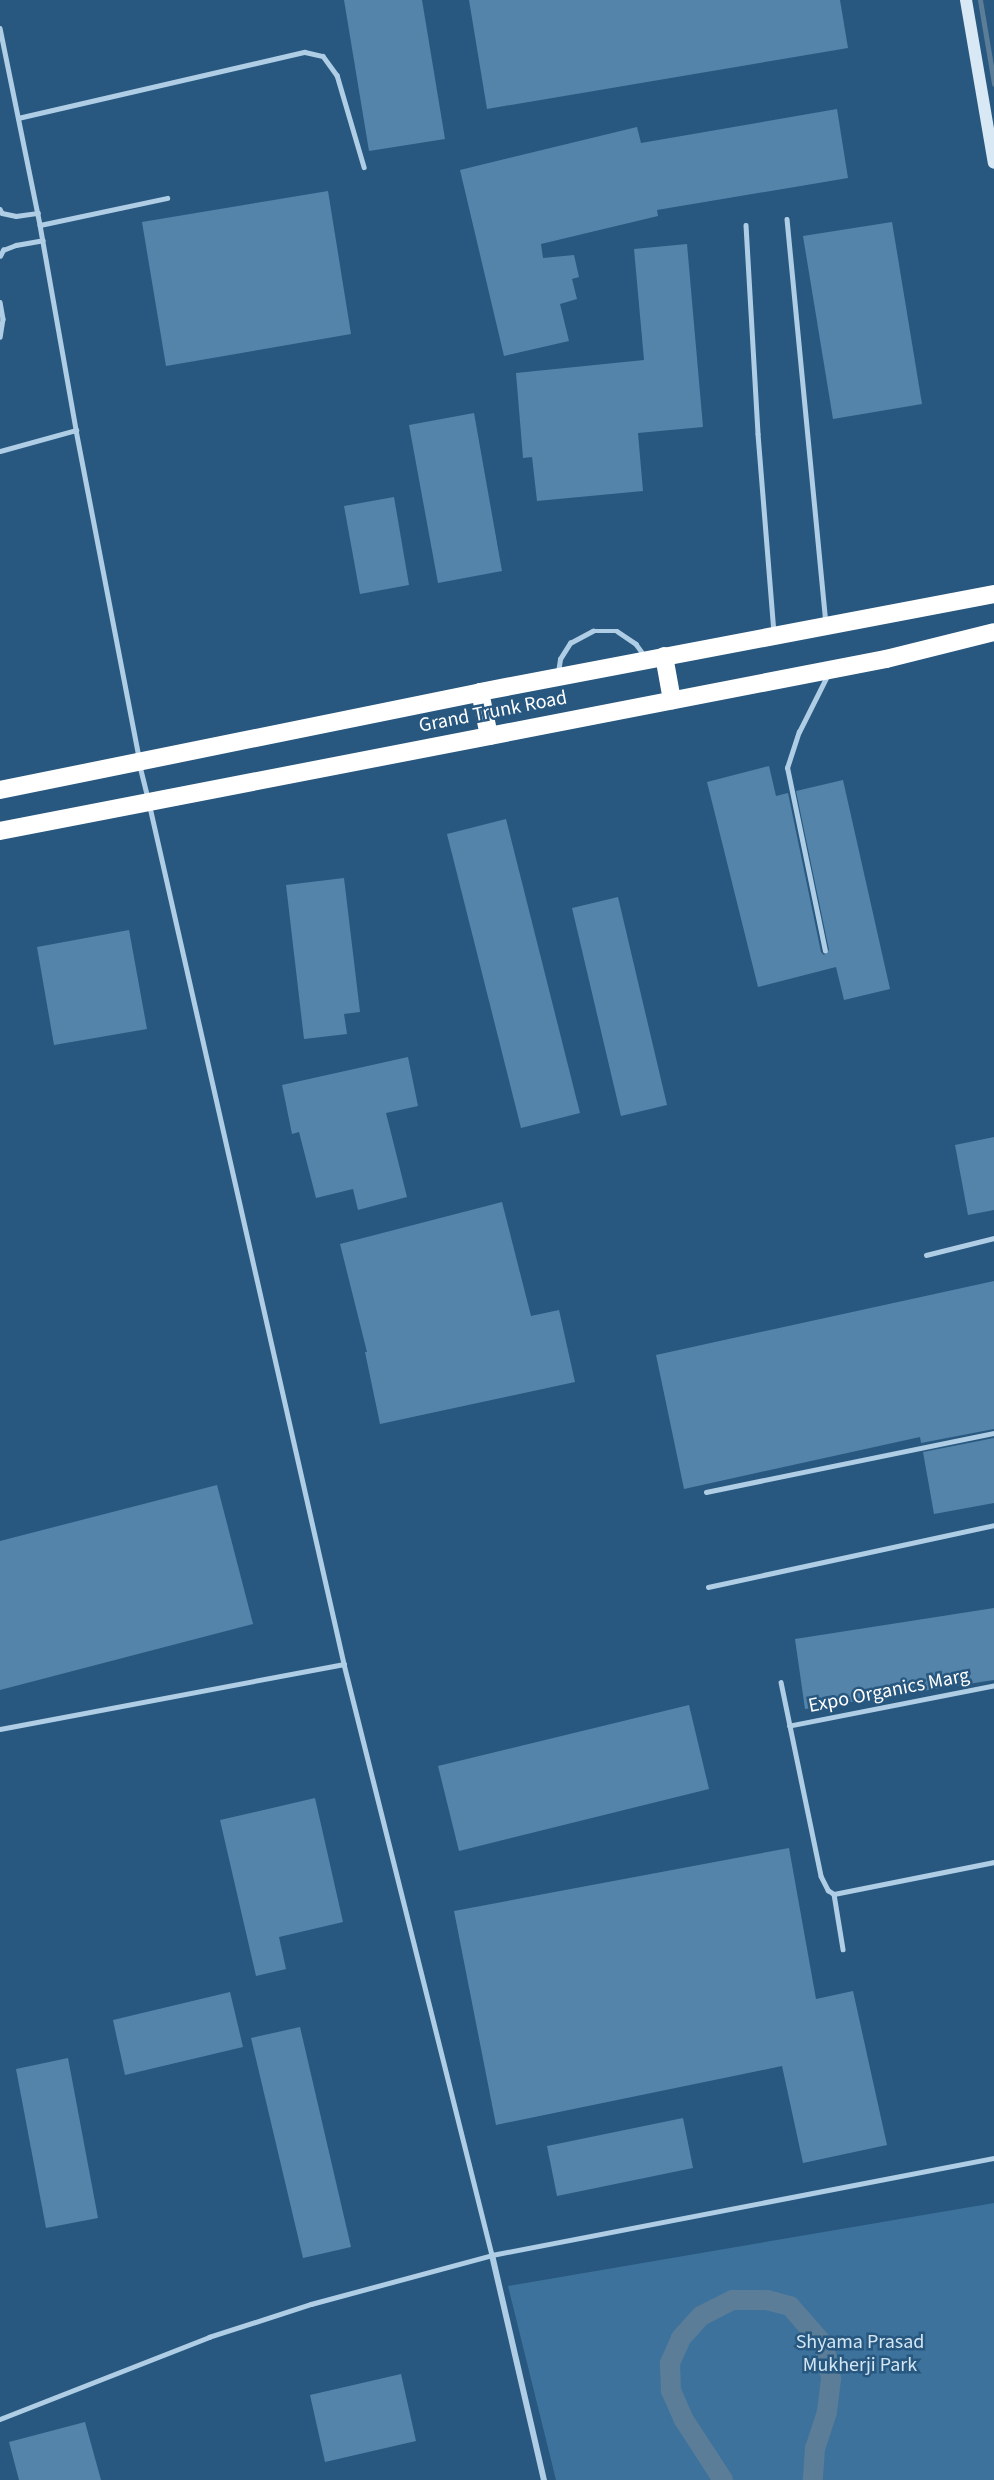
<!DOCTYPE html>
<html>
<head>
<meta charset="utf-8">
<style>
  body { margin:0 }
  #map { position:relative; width:994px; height:2480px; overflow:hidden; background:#28587f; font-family:"Source Sans 3",sans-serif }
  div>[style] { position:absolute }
  .green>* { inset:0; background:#3d729d }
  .stream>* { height:5px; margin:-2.5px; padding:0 2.5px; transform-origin:2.5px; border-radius:2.5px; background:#5b7d98 }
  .canal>* { height:20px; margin:-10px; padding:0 10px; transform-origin:10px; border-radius:10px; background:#5b7d98 }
  .building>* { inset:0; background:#5584aa }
  .lane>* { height:4.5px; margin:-2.25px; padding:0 2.25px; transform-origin:2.25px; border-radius:2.25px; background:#afcee5 }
  .street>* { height:6px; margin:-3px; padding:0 3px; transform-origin:3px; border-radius:3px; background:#afcee5 }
  .secondary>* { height:12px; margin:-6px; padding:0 6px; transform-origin:6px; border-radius:6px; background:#d8e8f5 }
  .highway>* { height:18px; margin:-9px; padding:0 9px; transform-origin:9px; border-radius:9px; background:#fff }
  span { translate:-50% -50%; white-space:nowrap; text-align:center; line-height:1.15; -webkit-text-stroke:5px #28587f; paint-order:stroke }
  .street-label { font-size:20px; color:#fff }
  .park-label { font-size:20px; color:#d2e6f4 }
</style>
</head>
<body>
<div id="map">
  <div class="green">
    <div style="clip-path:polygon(994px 2203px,994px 2480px,556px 2480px,508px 2286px)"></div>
  </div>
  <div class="stream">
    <div style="left:980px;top:0;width:85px;rotate:80.5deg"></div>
  </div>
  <div class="canal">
    <div style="left:723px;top:2480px;width:72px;rotate:-123deg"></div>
    <div style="left:684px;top:2420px;width:32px;rotate:-114deg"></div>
    <div style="left:671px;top:2391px;width:28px;rotate:-92deg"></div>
    <div style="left:670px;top:2363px;width:27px;rotate:-66deg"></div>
    <div style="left:681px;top:2338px;width:30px;rotate:-48deg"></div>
    <div style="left:701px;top:2316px;width:36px;rotate:-27deg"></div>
    <div style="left:733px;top:2300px;width:34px"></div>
    <div style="left:767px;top:2300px;width:24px;rotate:15deg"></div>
    <div style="left:790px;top:2306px;width:52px;rotate:48.9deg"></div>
    <div style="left:824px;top:2345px;width:35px;rotate:78deg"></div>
    <div style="left:831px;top:2379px;width:33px;rotate:97deg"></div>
    <div style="left:827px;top:2412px;width:38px;rotate:108deg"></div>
    <div style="left:815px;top:2448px;width:32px;rotate:94deg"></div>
  </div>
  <div class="building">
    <div style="clip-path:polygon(344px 0,422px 0,445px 139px,369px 151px)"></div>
    <div style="clip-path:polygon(469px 0,840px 0,848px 48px,487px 109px)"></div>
    <div style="clip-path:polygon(837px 109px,848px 178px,657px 210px,658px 216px,541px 244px,543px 258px,574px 255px,579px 277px,572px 279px,577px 299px,560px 304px,569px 341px,504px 356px,460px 170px,637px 127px,641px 143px)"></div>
    <div style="clip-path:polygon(328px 191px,351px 334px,166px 366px,142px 222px)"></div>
    <div style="clip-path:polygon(892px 222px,922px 404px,833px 419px,803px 236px)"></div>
    <div style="clip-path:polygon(687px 244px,703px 427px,638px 433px,643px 491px,537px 501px,532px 457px,523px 458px,516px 373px,644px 360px,634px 249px)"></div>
    <div style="clip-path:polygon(474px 413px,502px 571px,438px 583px,409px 425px)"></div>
    <div style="clip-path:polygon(394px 497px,409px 585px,360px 594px,344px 506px)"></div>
    <div style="clip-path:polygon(769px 766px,776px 796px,788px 793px,821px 952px,824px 955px,829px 950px,796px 791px,843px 780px,890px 989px,844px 1000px,836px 967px,758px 987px,707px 782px)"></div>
    <div style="clip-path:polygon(506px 819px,580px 1113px,521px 1128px,447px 834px)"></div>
    <div style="clip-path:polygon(344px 878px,360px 1012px,344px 1014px,347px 1034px,304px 1039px,286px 885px)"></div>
    <div style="clip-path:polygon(618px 897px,667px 1105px,621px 1116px,572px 908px)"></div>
    <div style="clip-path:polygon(129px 930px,147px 1029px,54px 1045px,37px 947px)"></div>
    <div style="clip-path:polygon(408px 1057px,418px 1106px,386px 1113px,407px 1197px,358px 1210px,353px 1189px,316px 1198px,299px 1132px,292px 1134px,282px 1085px)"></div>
    <div style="clip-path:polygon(994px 1137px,994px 1210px,968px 1215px,955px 1145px)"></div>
    <div style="clip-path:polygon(502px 1202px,531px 1316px,559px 1310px,575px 1382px,380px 1424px,365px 1352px,367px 1352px,340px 1244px)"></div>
    <div style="clip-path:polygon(994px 1281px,994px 1429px,921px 1443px,920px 1437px,684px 1489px,656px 1355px)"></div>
    <div style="clip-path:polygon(994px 1438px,994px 1503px,934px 1514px,923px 1452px)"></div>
    <div style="clip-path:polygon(217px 1485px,253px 1624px,0 1690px,0 1541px)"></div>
    <div style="clip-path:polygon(994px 1608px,994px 1680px,805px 1709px,795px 1639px)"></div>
    <div style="clip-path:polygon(689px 1705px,709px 1789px,459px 1851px,438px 1766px)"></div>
    <div style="clip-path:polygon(315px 1798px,343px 1922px,279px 1937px,286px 1969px,256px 1976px,220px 1820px)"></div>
    <div style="clip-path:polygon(789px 1848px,816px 1999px,853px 1991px,887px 2145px,803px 2163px,782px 2066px,496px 2125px,454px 1911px)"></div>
    <div style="clip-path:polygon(230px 1992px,243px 2047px,125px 2075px,113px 2020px)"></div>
    <div style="clip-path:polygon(300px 2027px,351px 2247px,303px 2258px,251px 2038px)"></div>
    <div style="clip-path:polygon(68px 2058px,98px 2218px,46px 2228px,16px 2069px)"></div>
    <div style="clip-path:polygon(683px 2118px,693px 2168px,557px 2196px,547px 2146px)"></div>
    <div style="clip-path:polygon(401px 2374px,416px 2441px,325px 2462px,310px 2395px)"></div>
    <div style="clip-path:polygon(85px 2422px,101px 2480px,19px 2480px,9px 2442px)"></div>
  </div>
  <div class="lane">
    <div style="left:0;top:28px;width:201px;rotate:78.5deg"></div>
    <div style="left:40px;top:225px;width:208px;rotate:80deg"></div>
    <div style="left:76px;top:430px;width:333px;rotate:79.1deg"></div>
    <div style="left:18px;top:118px;width:294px;rotate:-13deg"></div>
    <div style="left:305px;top:52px;width:18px;rotate:13deg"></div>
    <div style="left:323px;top:56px;width:24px;rotate:54deg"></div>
    <div style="left:337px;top:75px;width:96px;rotate:73.6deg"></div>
    <div style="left:0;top:209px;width:4px;rotate:63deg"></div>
    <div style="left:2px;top:213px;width:14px;rotate:12deg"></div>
    <div style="left:16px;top:216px;width:22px;rotate:-8deg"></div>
    <div style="left:787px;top:219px;width:405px;rotate:84.5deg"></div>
    <div style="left:40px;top:225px;width:130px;rotate:-12deg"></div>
    <div style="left:746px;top:225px;width:209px;rotate:86.7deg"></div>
    <div style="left:758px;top:434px;width:200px;rotate:85.4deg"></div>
    <div style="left:0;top:256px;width:7px;rotate:-63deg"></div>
    <div style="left:3px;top:250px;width:14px;rotate:-21deg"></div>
    <div style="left:16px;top:245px;width:27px;rotate:-10deg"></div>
    <div style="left:0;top:302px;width:17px;rotate:80deg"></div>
    <div style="left:3px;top:319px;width:18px;rotate:99deg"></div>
    <div style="left:0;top:451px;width:79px;rotate:-15.4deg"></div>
    <div style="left:558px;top:672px;width:13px;rotate:-81deg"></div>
    <div style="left:560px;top:659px;width:19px;rotate:-58deg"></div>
    <div style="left:570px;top:643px;width:26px;rotate:-28deg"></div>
    <div style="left:593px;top:631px;width:24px"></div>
    <div style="left:617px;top:631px;width:23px;rotate:34deg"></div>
    <div style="left:636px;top:644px;width:14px;rotate:54deg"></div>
    <div style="left:140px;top:766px;width:33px;rotate:76deg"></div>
    <div style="left:150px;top:807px;width:879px;rotate:77.24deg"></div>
    <div style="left:344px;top:1664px;width:609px;rotate:75.94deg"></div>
    <div style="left:825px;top:951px;width:187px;rotate:-101.7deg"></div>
    <div style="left:787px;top:768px;width:38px;rotate:-72deg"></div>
    <div style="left:799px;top:732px;width:65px;rotate:-63.4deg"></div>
    <div style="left:926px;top:1255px;width:70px;rotate:-14deg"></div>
    <div style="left:706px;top:1492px;width:294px;rotate:-11.6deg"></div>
    <div style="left:708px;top:1587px;width:293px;rotate:-12.2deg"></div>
    <div style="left:781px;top:1682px;width:45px;rotate:78.4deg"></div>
    <div style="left:994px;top:1686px;width:208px;rotate:168.9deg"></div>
    <div style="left:790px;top:1726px;width:153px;rotate:78.3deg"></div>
    <div style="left:821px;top:1876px;width:16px;rotate:63deg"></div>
    <div style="left:828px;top:1890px;width:7px;rotate:34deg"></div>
    <div style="left:834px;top:1894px;width:163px;rotate:-11.3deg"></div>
    <div style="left:0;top:1729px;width:350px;rotate:-10.7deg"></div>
    <div style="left:834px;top:1894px;width:56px;rotate:80.7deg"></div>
    <div style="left:0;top:2419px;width:225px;rotate:-21.4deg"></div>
    <div style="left:209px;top:2337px;width:107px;rotate:-17.9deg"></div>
    <div style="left:311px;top:2304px;width:188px;rotate:-15.1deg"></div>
    <div style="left:492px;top:2255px;width:511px;rotate:-10.94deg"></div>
  </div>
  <div class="street">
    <div style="left:492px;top:2255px;width:231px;rotate:77deg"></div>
  </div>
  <div class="secondary">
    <div style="left:966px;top:0;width:165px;rotate:80.3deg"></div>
  </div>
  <div class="highway">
    <div style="left:664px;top:656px;width:45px;rotate:79.7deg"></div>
    <div style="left:480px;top:692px;width:45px;rotate:78.4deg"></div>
    <div style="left:0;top:790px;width:490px;rotate:-11.5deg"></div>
    <div style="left:480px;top:692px;width:523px;rotate:-10.79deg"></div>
    <div style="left:0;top:831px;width:903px;rotate:-10.99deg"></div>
    <div style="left:886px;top:659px;width:111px;rotate:-14deg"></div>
  </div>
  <div class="street-label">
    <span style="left:493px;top:712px;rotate:-11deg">Grand Trunk Road</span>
    <span style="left:889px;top:1691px;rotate:-11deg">Expo Organics Marg</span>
  </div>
  <div class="park-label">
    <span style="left:860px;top:2354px">Shyama Prasad<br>Mukherji Park</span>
  </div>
</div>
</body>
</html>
